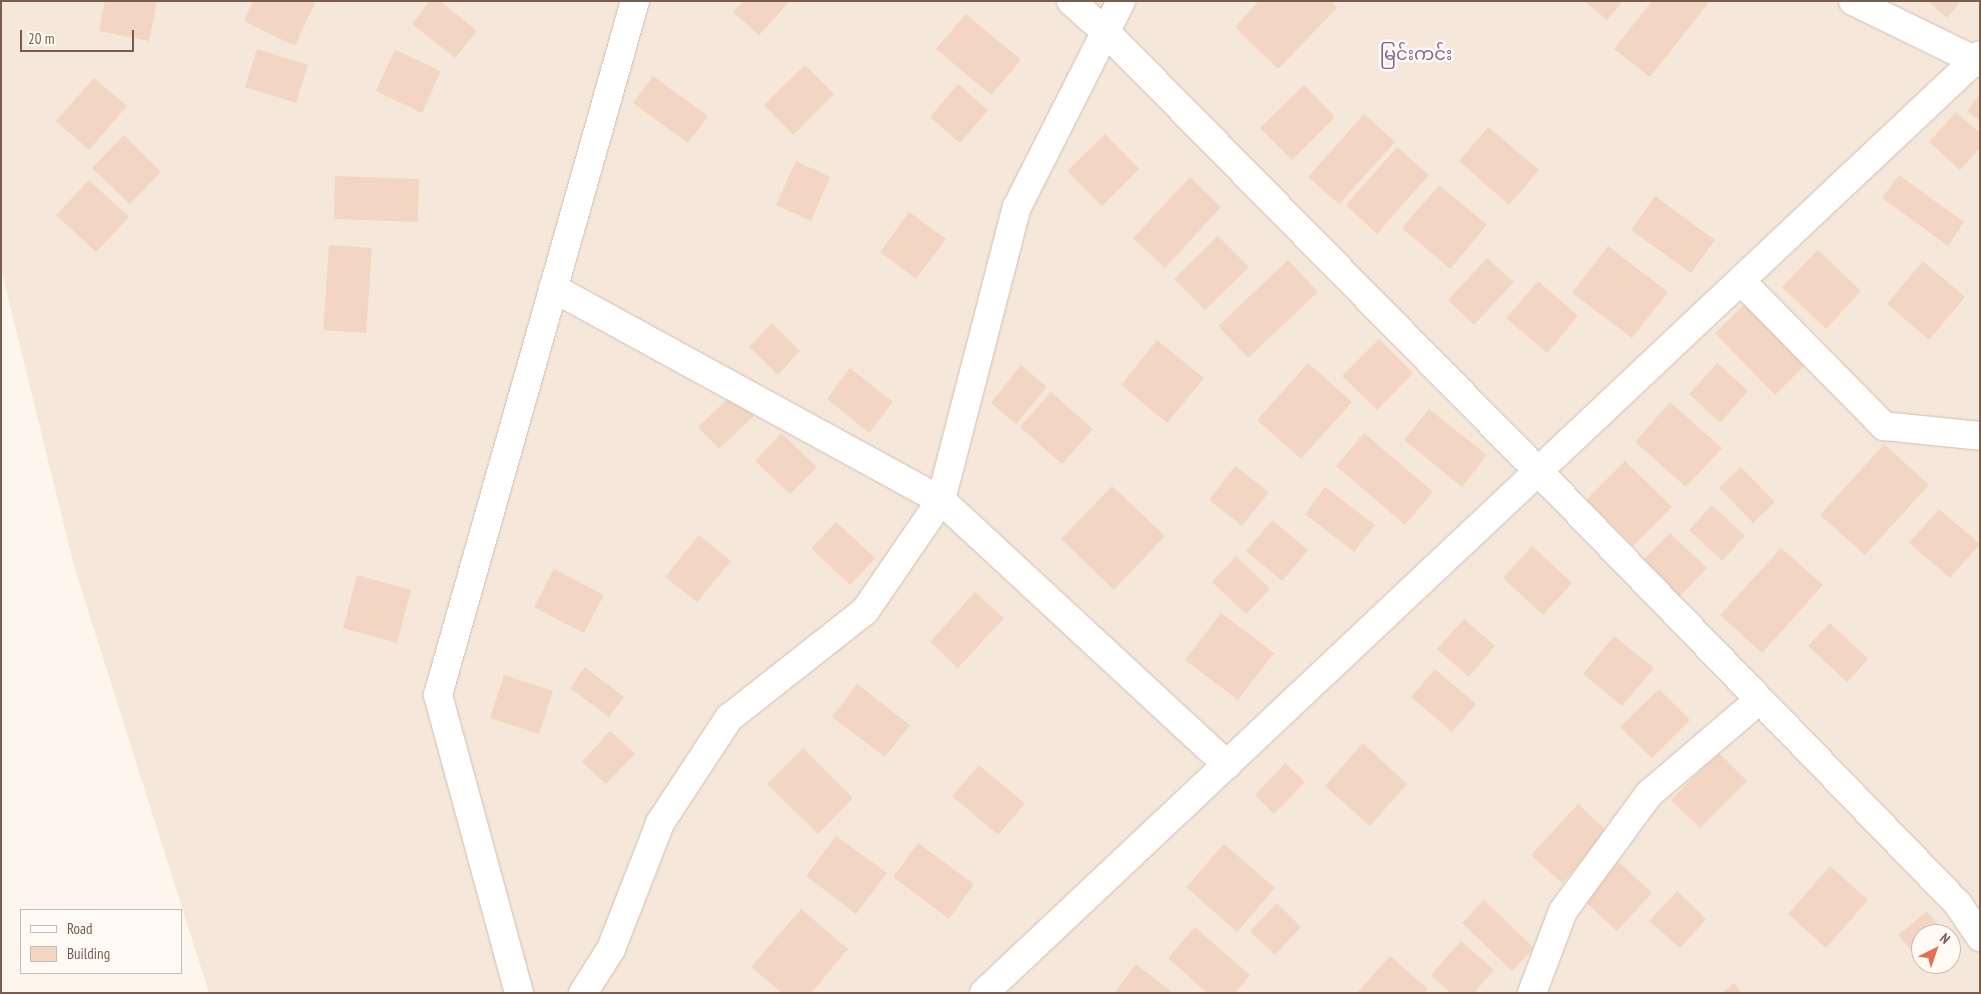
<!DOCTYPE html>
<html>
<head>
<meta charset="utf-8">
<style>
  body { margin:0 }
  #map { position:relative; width:1981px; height:994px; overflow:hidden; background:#fdf6ec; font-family:"PT Sans Narrow","Noto Sans Myanmar",sans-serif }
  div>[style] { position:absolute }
  .residential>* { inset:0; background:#f5e8da }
  .building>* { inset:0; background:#f3d5c3 }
  .roads { filter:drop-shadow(0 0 1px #d1beb0) drop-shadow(0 0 1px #d1beb0) }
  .minor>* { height:28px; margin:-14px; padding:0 14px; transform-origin:14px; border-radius:14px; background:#fff }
  .tertiary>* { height:28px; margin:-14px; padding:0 14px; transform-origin:14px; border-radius:14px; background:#fff }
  span { translate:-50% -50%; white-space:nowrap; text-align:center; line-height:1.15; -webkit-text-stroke:5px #fffaf3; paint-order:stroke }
  .quarter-label { font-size:18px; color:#846695 }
  .frame { position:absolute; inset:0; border:2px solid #7a5c4d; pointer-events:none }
  .legend { position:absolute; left:20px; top:909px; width:162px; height:65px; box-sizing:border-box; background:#fffaf3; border:1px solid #cabbb1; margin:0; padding:6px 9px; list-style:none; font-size:15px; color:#7a5c4d }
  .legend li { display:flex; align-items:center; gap:10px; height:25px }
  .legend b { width:25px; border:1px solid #cabbb1 }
  .north { position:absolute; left:1911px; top:924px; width:50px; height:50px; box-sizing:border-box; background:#fffaf3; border:1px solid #cabbb1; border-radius:50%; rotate:41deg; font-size:14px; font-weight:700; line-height:20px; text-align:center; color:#7a5c4d }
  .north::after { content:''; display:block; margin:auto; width:18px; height:22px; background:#e76f51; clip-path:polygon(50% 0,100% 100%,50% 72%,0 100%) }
  .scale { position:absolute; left:20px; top:30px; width:114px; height:22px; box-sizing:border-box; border:2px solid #7a5c4d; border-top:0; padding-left:6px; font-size:15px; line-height:18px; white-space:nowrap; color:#7a5c4d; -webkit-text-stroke:4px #fffaf3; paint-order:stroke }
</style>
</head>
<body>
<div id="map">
  <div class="residential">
    <div style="clip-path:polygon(evenodd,1px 1px,1980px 1px,1980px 993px,209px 993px,74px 566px,1px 269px,1px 1px,1921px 934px,1951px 934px,1951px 964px,1921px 964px,1921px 934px)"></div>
  </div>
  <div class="building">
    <div style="clip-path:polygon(105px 1px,157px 1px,149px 41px,99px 31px)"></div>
    <div style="clip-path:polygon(253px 1px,310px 1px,315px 3px,295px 46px,244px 21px)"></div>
    <div style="clip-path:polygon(429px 1px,440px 1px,477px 31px,455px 58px,412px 24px)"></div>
    <div style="clip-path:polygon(744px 1px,790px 1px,759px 35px,733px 12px)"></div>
    <div style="clip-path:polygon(1259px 1px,1331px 1px,1337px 8px,1278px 69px,1235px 27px)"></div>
    <div style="clip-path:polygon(1584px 1px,1623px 1px,1607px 20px)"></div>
    <div style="clip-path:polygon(1652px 1px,1710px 1px,1650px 77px,1614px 49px)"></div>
    <div style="clip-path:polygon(1928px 1px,1961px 1px,1947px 18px)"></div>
    <div style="clip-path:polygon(966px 14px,1021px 60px,991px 95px,936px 49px)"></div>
    <div style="clip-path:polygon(257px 49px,308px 65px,296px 103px,245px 87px)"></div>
    <div style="clip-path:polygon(395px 50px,441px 71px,422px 113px,376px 91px)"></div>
    <div style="clip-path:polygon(805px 65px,834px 94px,793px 135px,764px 105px)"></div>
    <div style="clip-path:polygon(653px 76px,708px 116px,688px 143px,633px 103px)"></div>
    <div style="clip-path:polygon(94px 78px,127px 106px,89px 150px,56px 121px)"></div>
    <div style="clip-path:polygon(958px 84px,988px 110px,960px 143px,930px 117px)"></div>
    <div style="clip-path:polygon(1304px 85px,1335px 117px,1292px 160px,1260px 128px)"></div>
    <div style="clip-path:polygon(1980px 94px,1980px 121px,1967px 111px)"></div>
    <div style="clip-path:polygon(1956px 112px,1980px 133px,1980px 148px,1960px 170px,1929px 142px)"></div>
    <div style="clip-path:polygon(1364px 114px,1395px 142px,1339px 204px,1308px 177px)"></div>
    <div style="clip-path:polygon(1488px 127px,1539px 170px,1509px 205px,1459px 161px)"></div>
    <div style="clip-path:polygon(1105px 134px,1139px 169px,1102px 206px,1067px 171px)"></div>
    <div style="clip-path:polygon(124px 135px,161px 172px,130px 204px,92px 168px)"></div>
    <div style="clip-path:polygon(1397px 147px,1429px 175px,1377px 234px,1346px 205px)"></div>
    <div style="clip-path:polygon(796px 161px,830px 177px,811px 221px,776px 205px)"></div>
    <div style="clip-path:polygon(1899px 175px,1964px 222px,1948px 246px,1882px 198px)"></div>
    <div style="clip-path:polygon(335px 176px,419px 179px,418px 222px,334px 219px)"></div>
    <div style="clip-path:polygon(1190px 177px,1221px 207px,1165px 268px,1133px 238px)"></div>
    <div style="clip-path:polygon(89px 180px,129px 217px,96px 252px,56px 215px)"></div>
    <div style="clip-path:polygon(1439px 185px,1487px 225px,1450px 269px,1402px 228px)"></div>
    <div style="clip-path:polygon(1655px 196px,1715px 240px,1691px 273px,1631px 230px)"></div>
    <div style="clip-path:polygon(909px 212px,946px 239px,916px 279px,880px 252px)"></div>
    <div style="clip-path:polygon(1218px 236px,1249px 267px,1205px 310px,1174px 279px)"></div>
    <div style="clip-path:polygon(329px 245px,372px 248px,366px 333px,323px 330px)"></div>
    <div style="clip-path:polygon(1608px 246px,1668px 292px,1632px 338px,1572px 293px)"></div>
    <div style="clip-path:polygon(1818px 250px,1861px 291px,1826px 329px,1782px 287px)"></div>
    <div style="clip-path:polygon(1487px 258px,1514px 282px,1474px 325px,1448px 300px)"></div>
    <div style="clip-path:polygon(1288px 260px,1318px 292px,1248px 358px,1218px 326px)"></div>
    <div style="clip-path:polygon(1923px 261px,1965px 297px,1929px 340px,1887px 304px)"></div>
    <div style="clip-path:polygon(1538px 281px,1578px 316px,1547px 353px,1506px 318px)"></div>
    <div style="clip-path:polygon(1745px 304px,1804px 366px,1775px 395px,1715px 333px)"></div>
    <div style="clip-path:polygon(772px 323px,800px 351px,778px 375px,749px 347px)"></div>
    <div style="clip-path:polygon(1379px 339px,1413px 373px,1377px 410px,1342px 376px)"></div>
    <div style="clip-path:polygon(1157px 340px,1204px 378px,1167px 423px,1121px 385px)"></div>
    <div style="clip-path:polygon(1308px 363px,1352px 402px,1301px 459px,1257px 420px)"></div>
    <div style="clip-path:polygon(1717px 363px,1748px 391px,1720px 423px,1689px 394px)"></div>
    <div style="clip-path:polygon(1021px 365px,1047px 387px,1016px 424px,991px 403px)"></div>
    <div style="clip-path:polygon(850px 368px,893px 402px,869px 433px,827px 399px)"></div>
    <div style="clip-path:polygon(1051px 392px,1093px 429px,1062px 464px,1020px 427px)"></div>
    <div style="clip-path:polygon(733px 394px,754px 416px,719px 449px,698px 427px)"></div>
    <div style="clip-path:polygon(1670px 402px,1722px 448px,1686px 487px,1635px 442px)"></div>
    <div style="clip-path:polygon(1429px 409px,1487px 455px,1462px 487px,1404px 440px)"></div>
    <div style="clip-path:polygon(781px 433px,817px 467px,790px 494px,755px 461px)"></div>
    <div style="clip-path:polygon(1364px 433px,1433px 492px,1405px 525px,1336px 466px)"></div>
    <div style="clip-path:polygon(1884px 444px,1929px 485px,1865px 555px,1820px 515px)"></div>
    <div style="clip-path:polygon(1625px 461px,1672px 507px,1633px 546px,1586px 500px)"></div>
    <div style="clip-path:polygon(1235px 466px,1269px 492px,1242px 526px,1209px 500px)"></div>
    <div style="clip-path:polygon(1741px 467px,1775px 502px,1753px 523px,1719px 488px)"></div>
    <div style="clip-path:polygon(1112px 486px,1165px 536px,1114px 590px,1061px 539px)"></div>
    <div style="clip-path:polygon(1325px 487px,1375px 525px,1354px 552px,1305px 514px)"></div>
    <div style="clip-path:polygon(1712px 505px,1745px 536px,1722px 561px,1689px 530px)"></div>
    <div style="clip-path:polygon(1939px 509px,1980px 544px,1950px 578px,1909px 543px)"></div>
    <div style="clip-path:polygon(1272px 520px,1308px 550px,1282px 581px,1246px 551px)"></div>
    <div style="clip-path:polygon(836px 522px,875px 558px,850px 585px,811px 548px)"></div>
    <div style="clip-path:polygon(1670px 533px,1707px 568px,1679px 597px,1642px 561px)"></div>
    <div style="clip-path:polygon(699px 535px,731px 561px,697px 602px,665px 577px)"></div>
    <div style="clip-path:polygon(1532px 546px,1572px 583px,1543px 615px,1503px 578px)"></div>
    <div style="clip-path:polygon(1781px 548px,1823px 585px,1762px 653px,1720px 615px)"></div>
    <div style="clip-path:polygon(1236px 556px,1270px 589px,1246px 614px,1212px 582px)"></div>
    <div style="clip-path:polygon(554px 569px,604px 595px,584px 633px,534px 607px)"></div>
    <div style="clip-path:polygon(357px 575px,411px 590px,397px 643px,343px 628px)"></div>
    <div style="clip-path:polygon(975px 592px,1004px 618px,958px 668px,930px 642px)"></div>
    <div style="clip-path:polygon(1221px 613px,1274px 653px,1238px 700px,1185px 660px)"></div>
    <div style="clip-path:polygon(1464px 619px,1495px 646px,1469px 677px,1437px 649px)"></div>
    <div style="clip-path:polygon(1830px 623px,1868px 659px,1847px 682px,1808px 646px)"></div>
    <div style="clip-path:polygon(1614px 636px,1654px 668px,1622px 706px,1583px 674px)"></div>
    <div style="clip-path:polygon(585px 667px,624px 697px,609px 717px,570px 688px)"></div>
    <div style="clip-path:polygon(1435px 669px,1476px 704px,1452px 732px,1411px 697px)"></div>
    <div style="clip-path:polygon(504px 675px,553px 691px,539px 734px,490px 718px)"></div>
    <div style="clip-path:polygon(857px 684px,910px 725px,885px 757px,832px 717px)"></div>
    <div style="clip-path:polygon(1659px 689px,1690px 720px,1652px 758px,1620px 727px)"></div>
    <div style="clip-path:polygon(610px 731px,635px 754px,606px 784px,582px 762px)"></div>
    <div style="clip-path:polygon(1363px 743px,1407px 784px,1370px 826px,1325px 786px)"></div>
    <div style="clip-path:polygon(803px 748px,853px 798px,818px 834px,767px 784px)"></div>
    <div style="clip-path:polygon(1718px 752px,1747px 781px,1700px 828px,1671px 800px)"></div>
    <div style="clip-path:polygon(1285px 763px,1305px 782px,1274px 814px,1255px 795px)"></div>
    <div style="clip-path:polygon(979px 765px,1025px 804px,998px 835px,952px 796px)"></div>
    <div style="clip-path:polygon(1578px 804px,1608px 832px,1562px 883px,1531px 855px)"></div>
    <div style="clip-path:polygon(836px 836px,887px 873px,856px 914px,806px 876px)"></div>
    <div style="clip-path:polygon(918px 843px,974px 884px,949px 919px,893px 877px)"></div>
    <div style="clip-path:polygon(1224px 844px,1275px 888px,1237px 932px,1186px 887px)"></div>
    <div style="clip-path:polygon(1619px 862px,1652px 893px,1617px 931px,1583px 900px)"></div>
    <div style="clip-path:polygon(1830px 866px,1868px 900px,1826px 948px,1788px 914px)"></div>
    <div style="clip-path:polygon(1677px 891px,1706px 919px,1680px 948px,1649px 921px)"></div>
    <div style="clip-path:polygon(1484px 900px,1534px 948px,1512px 971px,1462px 923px)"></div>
    <div style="clip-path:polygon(1277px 903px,1301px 927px,1275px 955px,1250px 931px)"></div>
    <div style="clip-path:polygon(801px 909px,848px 949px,811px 993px,782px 993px,751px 967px)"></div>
    <div style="clip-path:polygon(1927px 911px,1946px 934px,1921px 934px,1921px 955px,1917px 958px,1898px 935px)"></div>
    <div style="clip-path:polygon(1195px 927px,1250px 975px,1235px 993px,1207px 993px,1168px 958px)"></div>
    <div style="clip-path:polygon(1461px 941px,1494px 970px,1474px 993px,1450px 993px,1431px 975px)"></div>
    <div style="clip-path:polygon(1390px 956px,1428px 989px,1424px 993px,1357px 993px)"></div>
    <div style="clip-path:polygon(1136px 964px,1171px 991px,1169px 993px,1114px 993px)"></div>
    <div style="clip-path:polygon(1734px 983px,1742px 993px,1722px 993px)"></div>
  </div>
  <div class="roads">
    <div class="minor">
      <div style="left:1071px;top:1px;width:48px;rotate:41.6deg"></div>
      <div style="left:1107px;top:33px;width:616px;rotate:45.46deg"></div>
      <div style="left:1539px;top:472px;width:602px;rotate:45.88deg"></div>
      <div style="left:1958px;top:904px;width:40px;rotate:56deg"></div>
      <div style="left:1853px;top:1px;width:141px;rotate:26deg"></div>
      <div style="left:1741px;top:281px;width:204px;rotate:45.4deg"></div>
      <div style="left:1884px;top:426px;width:97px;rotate:5.9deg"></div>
      <div style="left:553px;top:288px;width:442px;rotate:28.7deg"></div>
      <div style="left:941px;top:500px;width:390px;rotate:42.8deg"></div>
      <div style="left:583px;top:993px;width:52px;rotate:-57.5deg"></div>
      <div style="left:611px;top:949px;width:135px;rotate:-68.7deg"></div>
      <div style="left:660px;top:823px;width:126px;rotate:-56.7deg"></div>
      <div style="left:729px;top:718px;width:173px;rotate:-38.2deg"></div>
      <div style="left:865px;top:611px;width:135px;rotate:-55.6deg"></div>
      <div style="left:941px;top:500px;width:303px;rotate:-75.5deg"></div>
      <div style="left:1017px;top:207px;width:231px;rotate:-63.2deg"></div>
      <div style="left:984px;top:993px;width:1368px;rotate:-43.28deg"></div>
      <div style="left:1532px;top:993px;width:88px;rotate:-69.3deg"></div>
      <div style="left:1563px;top:911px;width:145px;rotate:-53.7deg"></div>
      <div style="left:1649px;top:794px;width:145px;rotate:-40.5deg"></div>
    </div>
    <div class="tertiary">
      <div style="left:519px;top:993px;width:309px;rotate:-105.2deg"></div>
      <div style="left:438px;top:695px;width:721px;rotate:-74.15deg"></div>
    </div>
  </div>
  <div class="quarter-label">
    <span style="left:1416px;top:54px">မြင်းကင်း</span>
  </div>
  <div class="frame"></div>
  <ul class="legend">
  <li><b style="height:6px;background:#fff"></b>Road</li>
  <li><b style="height:14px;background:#f3d5c3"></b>Building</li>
  </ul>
  <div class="north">N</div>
  <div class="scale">20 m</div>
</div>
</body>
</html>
